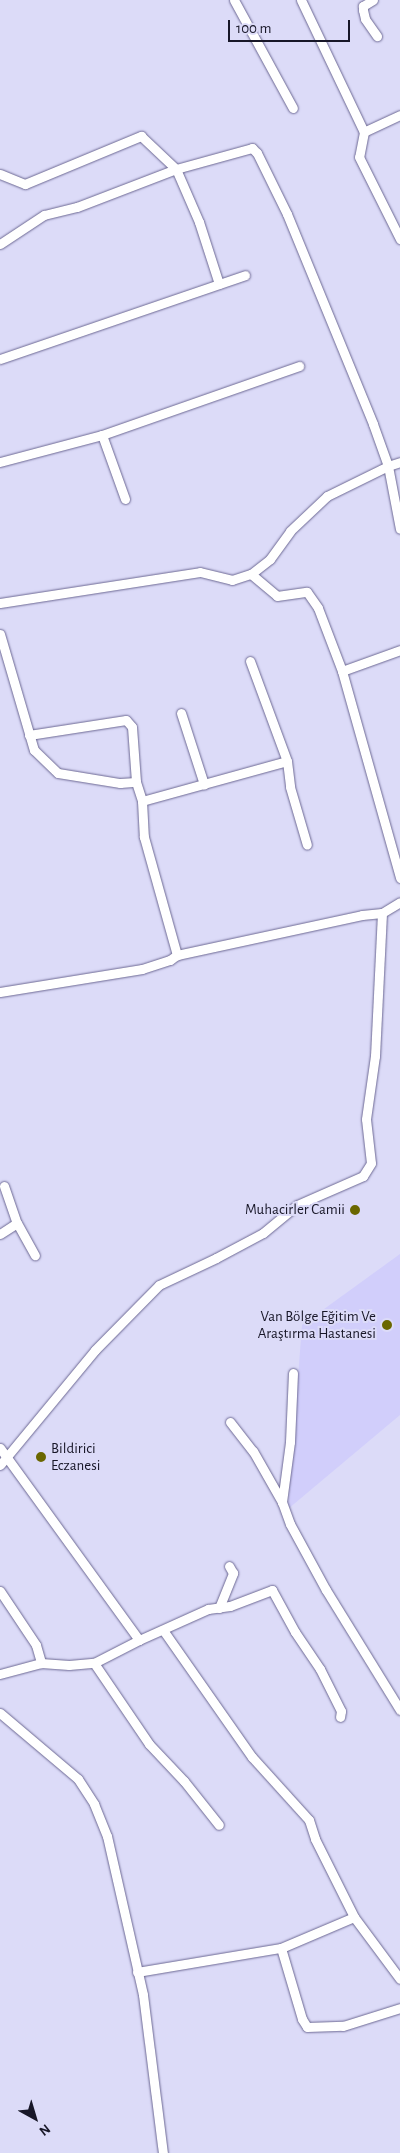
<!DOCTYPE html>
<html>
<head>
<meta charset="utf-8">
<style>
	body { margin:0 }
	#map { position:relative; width:400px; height:2153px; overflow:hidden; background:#dcdbf8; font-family:"Alegreya Sans",sans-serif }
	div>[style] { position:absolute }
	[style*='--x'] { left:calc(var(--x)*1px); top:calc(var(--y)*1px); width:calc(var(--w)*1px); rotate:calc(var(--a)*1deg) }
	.built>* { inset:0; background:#d1cefb }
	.roads { filter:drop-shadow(0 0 1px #6c6893) drop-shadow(0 0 1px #6c6893) }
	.minor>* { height:9px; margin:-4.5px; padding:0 4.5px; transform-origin:4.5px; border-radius:4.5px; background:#fff }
	.dots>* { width:14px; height:14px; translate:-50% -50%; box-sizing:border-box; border:2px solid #dcdbf8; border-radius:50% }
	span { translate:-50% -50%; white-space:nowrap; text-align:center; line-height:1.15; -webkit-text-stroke:4px #dcdbf8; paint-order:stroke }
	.poi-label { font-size:15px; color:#181728 }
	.right { translate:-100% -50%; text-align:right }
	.left { translate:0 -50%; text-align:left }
	.north { position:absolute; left:10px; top:2093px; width:50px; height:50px; -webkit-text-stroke:4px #dcdbf8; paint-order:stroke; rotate:141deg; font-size:14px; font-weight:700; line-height:20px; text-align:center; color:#181728 }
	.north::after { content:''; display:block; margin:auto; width:18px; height:22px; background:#181728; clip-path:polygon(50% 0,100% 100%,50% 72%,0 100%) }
	.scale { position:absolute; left:228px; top:20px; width:122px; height:22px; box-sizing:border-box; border:2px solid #181728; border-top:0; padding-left:6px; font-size:15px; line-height:18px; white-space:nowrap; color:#181728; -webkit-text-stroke:4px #dcdbf8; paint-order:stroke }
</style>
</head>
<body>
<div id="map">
	<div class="built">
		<i style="clip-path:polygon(400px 1254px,400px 1415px,288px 1509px,302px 1325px)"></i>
	</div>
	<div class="roads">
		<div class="minor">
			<i style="--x:234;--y:0;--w:123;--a:61.4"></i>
			<i style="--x:301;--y:0;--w:146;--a:64.5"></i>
			<i style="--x:373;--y:0;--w:12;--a:149"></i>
			<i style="--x:363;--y:6;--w:4;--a:90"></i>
			<i style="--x:363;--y:10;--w:9;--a:77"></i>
			<i style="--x:365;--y:19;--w:21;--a:55"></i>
			<i style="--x:400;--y:115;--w:40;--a:155"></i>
			<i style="--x:364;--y:132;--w:25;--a:101"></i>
			<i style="--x:359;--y:157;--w:92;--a:63.4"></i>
			<i style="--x:0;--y:174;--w:27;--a:22"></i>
			<i style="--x:25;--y:184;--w:126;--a:-22.5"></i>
			<i style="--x:141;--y:136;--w:48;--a:43.3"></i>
			<i style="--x:176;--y:169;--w:58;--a:66.5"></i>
			<i style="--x:199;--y:222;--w:65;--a:72.1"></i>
			<i style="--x:0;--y:244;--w:53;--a:-33.4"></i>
			<i style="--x:44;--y:215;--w:34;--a:-14"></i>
			<i style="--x:77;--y:207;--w:106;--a:-21"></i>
			<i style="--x:176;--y:169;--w:79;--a:-15.4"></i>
			<i style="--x:252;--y:148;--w:7;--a:45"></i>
			<i style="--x:257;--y:153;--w:68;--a:63.8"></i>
			<i style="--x:287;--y:214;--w:227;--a:67.7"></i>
			<i style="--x:373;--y:424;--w:45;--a:70.3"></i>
			<i style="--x:388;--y:466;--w:64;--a:79.2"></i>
			<i style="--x:0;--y:359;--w:259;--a:-18.9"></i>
			<i style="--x:102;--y:435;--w:68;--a:70.2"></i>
			<i style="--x:0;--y:462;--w:106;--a:-14.8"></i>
			<i style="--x:102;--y:435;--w:209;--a:-19.3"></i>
			<i style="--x:251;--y:574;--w:34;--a:40"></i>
			<i style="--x:277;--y:596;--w:30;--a:-8"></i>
			<i style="--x:307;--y:592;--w:19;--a:55"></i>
			<i style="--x:318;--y:608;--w:67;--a:69.1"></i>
			<i style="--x:342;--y:671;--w:215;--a:74.3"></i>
			<i style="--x:0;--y:603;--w:202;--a:-8.8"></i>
			<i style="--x:200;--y:572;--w:33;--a:14"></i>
			<i style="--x:232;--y:580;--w:20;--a:-18"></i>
			<i style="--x:251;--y:574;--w:24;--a:-38"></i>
			<i style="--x:270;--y:559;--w:34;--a:-54"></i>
			<i style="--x:290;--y:531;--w:51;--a:-43.4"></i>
			<i style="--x:327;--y:496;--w:68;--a:-26.2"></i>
			<i style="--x:388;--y:466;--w:13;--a:-18"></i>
			<i style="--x:0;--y:634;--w:121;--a:73.7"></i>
			<i style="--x:34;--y:750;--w:33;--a:44"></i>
			<i style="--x:58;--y:773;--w:63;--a:9.2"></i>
			<i style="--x:120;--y:783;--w:16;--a:-4"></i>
			<i style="--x:136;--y:782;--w:20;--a:72"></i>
			<i style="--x:142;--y:801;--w:150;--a:-15.4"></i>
			<i style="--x:250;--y:661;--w:107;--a:69.7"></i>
			<i style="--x:287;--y:761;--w:26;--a:83"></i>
			<i style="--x:290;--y:787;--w:60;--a:73.7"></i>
			<i style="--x:342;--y:671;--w:62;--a:-19.9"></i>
			<i style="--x:181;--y:713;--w:75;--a:72.1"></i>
			<i style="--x:29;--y:735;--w:98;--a:-8.8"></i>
			<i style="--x:126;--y:720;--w:9;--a:49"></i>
			<i style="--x:132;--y:727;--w:55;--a:85.8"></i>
			<i style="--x:142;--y:801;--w:36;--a:87"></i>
			<i style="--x:144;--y:837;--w:123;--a:74.4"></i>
			<i style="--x:0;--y:992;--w:144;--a:-9.2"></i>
			<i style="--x:142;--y:969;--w:29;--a:-18"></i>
			<i style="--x:170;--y:960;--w:9;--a:-36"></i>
			<i style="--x:177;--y:955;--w:189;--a:-12.2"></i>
			<i style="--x:362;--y:915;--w:20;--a:-6"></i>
			<i style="--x:382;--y:913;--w:21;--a:-31"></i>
			<i style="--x:4;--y:1186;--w:39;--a:71"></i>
			<i style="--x:17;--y:1223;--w:37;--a:61"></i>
			<i style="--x:0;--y:1234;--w:20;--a:-33"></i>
			<i style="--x:293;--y:1373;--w:69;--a:92.5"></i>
			<i style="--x:290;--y:1442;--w:61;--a:97.6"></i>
			<i style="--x:282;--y:1502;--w:23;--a:70"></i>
			<i style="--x:290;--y:1524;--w:75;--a:61.4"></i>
			<i style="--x:326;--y:1590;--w:141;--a:58.3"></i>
			<i style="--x:230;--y:1422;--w:37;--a:52"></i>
			<i style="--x:253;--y:1451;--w:59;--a:60.4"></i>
			<i style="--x:0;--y:1448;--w:237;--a:54.1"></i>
			<i style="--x:0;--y:1465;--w:149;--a:-50.4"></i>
			<i style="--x:95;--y:1350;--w:91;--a:-45.4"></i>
			<i style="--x:159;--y:1285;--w:63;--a:-25.3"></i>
			<i style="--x:216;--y:1258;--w:53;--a:-28"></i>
			<i style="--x:263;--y:1233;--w:44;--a:-39.5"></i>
			<i style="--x:297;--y:1205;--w:72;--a:-23.7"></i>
			<i style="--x:363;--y:1176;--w:15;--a:-58"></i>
			<i style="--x:371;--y:1163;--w:44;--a:-96.5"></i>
			<i style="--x:366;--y:1119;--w:64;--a:-81.9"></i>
			<i style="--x:375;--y:1056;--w:143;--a:-87.2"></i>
			<i style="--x:0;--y:1591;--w:65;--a:56.3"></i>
			<i style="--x:36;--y:1645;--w:19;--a:74"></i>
			<i style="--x:219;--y:1608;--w:38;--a:-68"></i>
			<i style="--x:233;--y:1573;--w:8;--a:-120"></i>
			<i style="--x:163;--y:1630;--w:155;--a:55"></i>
			<i style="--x:252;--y:1757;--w:85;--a:47.9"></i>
			<i style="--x:309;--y:1820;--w:20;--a:72"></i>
			<i style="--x:315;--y:1839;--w:87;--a:63.4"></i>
			<i style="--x:354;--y:1917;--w:77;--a:53.4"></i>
			<i style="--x:94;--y:1663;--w:98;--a:55.8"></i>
			<i style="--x:149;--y:1744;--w:51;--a:46.6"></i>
			<i style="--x:184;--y:1781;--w:56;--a:51.5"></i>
			<i style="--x:0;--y:1674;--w:42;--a:-15"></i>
			<i style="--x:41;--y:1663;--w:28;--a:4"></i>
			<i style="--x:69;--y:1665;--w:25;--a:-5"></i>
			<i style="--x:94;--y:1663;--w:51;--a:-27.1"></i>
			<i style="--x:139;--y:1640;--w:76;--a:-24.2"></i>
			<i style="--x:208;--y:1609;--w:22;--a:-8"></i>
			<i style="--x:230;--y:1606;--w:45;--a:-20.9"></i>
			<i style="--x:272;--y:1590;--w:48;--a:61.3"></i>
			<i style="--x:295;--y:1632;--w:45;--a:56"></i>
			<i style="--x:320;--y:1669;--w:47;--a:63.4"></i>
			<i style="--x:341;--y:1711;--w:6;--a:99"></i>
			<i style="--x:0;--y:1713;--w:102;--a:40.2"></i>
			<i style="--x:78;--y:1779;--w:30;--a:57"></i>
			<i style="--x:94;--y:1804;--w:35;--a:68"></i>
			<i style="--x:107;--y:1836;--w:163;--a:77.2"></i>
			<i style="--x:143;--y:1995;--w:159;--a:82.8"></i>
			<i style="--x:281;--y:1948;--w:74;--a:73.5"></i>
			<i style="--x:302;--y:2019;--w:9;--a:58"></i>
			<i style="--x:307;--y:2027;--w:36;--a:-2"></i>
			<i style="--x:343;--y:2026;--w:60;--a:-17.5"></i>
			<i style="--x:137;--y:1972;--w:146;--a:-9.5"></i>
			<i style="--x:281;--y:1948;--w:79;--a:-23"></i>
		</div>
	</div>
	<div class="dots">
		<i style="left:355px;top:1210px;background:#6a6700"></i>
		<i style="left:387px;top:1325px;background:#6a6700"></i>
		<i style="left:41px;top:1457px;background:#6a6700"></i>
	</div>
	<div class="poi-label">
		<span class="right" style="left:345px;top:1210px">Muhacirler Camii</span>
		<span class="right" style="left:376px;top:1325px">Van Bölge Eğitim Ve<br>Araştırma Hastanesi</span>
		<span class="left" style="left:51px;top:1457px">Bildirici<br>Eczanesi</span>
	</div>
	<div class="north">N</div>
	<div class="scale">100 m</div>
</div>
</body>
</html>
